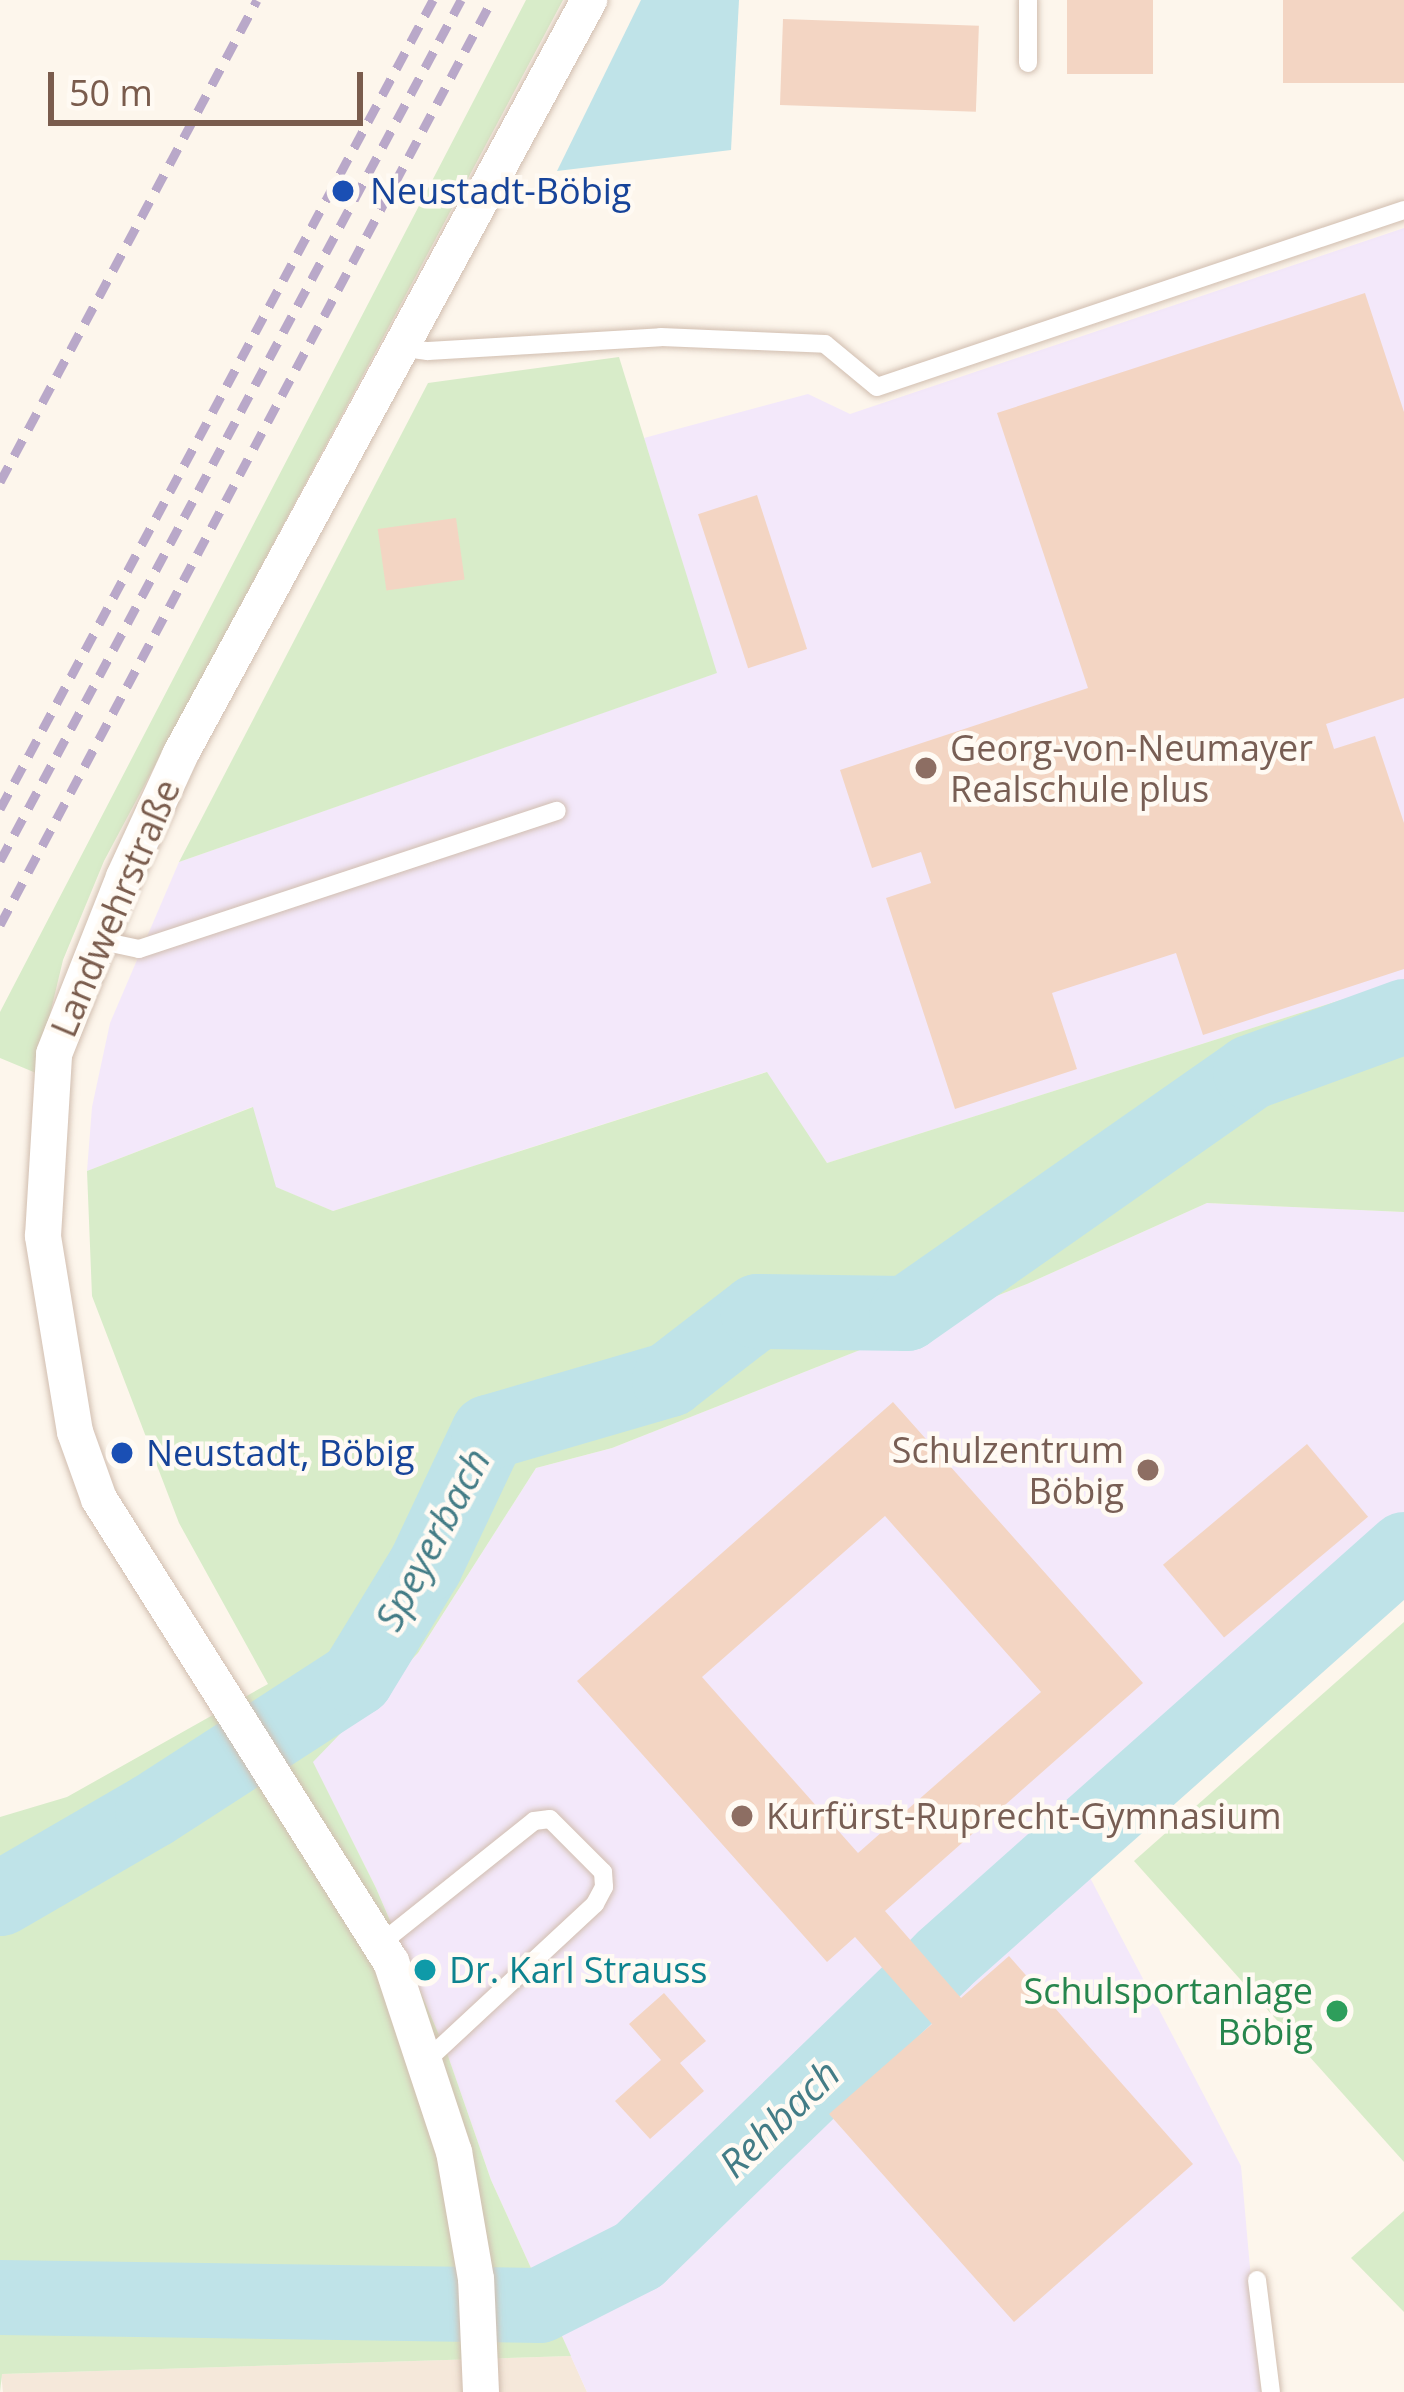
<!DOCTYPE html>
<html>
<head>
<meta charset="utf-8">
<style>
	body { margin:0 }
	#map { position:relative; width:1404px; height:2392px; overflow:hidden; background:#fdf6ec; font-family:"Open Sans",sans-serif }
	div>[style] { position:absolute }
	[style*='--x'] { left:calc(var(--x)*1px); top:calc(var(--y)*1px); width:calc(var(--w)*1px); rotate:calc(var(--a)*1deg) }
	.residential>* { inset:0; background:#f5e8da }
	.education>* { inset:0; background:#f3e8fa }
	.green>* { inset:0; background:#d8ecc9 }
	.water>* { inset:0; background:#bfe3e8 }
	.river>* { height:75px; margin:-37.5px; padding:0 37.5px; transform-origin:37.5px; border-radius:37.5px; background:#bfe3e8 }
	.building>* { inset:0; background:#f3d5c3; transform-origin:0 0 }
	.roads { filter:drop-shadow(0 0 3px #d1beb0) drop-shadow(0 0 3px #d1beb0) }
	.service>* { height:18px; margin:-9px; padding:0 9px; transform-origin:9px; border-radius:9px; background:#fff }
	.minor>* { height:36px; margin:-18px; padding:0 18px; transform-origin:18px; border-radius:18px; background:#fff }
	.rail>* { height:9px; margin-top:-4.5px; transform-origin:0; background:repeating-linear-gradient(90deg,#b9a8c9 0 18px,transparent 0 30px) }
	.dots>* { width:33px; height:33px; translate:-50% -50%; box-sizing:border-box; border:6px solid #fffaf3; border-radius:50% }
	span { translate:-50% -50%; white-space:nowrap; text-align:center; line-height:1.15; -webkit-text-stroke:9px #fffaf3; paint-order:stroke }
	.transit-label { font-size:36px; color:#164399 }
	.left { translate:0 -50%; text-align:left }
	.education-label { font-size:36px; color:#785e54 }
	.right { translate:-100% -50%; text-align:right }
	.street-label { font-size:36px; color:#7a5c4d }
	.culture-label { font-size:36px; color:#0d838f }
	.leisure-label { font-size:36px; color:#27864d }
	.water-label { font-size:39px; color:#437c86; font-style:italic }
	.scale { position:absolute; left:48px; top:72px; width:315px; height:54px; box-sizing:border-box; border:6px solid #7a5c4d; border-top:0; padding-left:15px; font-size:36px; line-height:42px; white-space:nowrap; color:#7a5c4d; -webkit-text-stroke:9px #fffaf3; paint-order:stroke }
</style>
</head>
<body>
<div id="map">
	<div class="residential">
		<i style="clip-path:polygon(571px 2356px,587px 2392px,3px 2392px,1px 2374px)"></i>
	</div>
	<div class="education">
		<i style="clip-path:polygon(1404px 228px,1404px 980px,827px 1163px,766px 1072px,333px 1211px,275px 1187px,252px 1107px,87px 1171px,92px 1107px,110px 1023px,179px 862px,716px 673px,644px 438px,808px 394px,850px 414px)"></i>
		<i style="clip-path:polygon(1207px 1203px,1404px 1212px,1404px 1575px,1086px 1870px,1241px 2166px,1261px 2392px,587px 2392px,491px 2180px,448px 2056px,376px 1888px,312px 1762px,418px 1653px,536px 1468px,612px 1448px,1027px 1284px)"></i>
	</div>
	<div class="green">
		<i style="clip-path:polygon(526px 0,563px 0,104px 861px,63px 960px,36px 1073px,0 1058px,0 1012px)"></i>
		<i style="clip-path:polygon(619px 357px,717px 673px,179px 862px,428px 383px)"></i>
		<i style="clip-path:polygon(1404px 980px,1404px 1212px,1207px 1203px,1027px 1284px,612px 1448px,536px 1468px,418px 1653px,313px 1762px,376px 1888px,448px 2056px,491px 2180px,571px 2356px,2px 2374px,0 2392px,0 1817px,67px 1797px,268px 1684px,179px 1523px,92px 1296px,87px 1171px,253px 1107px,276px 1187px,333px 1211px,767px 1072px,827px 1163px)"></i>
		<i style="clip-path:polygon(1404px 1622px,1404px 2162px,1134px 1861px)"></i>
		<i style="clip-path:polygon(1404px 2211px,1404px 2312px,1351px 2258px)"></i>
	</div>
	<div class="water">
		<i style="clip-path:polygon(641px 0,739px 0,731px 150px,557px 171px)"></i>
	</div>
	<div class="river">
		<i style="--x:0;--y:1898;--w:176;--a:-30.1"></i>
		<i style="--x:152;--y:1810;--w:243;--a:-32.9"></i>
		<i style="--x:356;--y:1678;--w:132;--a:-58.6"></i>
		<i style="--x:425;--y:1565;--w:147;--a:-64.7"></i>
		<i style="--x:488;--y:1432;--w:189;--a:-16.3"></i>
		<i style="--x:669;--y:1379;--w:111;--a:-37.7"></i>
		<i style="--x:757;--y:1311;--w:149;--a:0.8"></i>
		<i style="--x:906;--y:1313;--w:420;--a:-35"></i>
		<i style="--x:1250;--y:1072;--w:164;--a:-20"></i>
		<i style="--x:0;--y:2297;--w:539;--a:0.85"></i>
		<i style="--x:539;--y:2305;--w:111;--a:-26.8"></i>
		<i style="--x:638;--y:2255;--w:425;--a:-44.1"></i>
		<i style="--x:943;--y:1959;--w:617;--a:-41.65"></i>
	</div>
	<div class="building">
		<i style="left:1067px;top:0;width:86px;height:74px"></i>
		<i style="left:1283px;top:0;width:121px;height:83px"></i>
		<i style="left:783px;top:19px;width:196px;height:86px;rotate:2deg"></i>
		<i style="clip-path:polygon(1365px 293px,1404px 412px,1404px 698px,1326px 724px,1334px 749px,1375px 736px,1404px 823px,1404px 969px,1203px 1035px,1176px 953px,1052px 993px,1077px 1069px,955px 1109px,886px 898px,931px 883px,921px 852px,872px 868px,840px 770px,1088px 688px,997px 413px)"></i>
		<i style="left:757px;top:495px;width:162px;height:62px;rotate:72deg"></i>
		<i style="left:456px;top:518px;width:62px;height:79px;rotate:82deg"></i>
		<i style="clip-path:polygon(evenodd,893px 1402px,1143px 1683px,885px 1911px,961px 1998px,1009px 1956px,1193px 2164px,1014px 2322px,829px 2114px,932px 2024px,855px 1937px,827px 1962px,577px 1681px,893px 1402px,885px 1516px,1041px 1692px,858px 1853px,702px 1677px,885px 1516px)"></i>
		<i style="left:1307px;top:1444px;width:95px;height:188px;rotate:50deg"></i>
		<i style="clip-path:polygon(664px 1993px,706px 2041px,680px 2063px,704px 2091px,650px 2139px,615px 2101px,661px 2060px,629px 2024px)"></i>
	</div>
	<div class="roads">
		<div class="service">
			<i style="--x:1028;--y:0;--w:63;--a:90"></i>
			<i style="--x:398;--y:347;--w:30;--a:8"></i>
			<i style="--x:428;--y:351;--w:233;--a:-3.4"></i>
			<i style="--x:661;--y:337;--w:164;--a:2.4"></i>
			<i style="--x:825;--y:344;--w:67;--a:39.6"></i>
			<i style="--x:877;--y:387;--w:556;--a:-18.57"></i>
			<i style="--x:97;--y:940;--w:43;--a:12.1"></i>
			<i style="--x:139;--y:949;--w:440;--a:-18.3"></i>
			<i style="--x:380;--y:1944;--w:197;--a:-38.6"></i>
			<i style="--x:534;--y:1821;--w:16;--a:-7"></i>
			<i style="--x:550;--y:1819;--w:75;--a:45"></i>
			<i style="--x:603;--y:1872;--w:15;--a:86"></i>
			<i style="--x:604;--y:1887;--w:19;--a:118"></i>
			<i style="--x:595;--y:1904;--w:233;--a:137.1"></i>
			<i style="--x:1257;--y:2280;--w:113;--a:82.9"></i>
		</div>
		<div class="minor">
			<i style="--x:481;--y:2392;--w:113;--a:-92.5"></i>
			<i style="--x:476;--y:2279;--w:129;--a:-99.8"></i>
			<i style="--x:454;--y:2152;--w:200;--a:-108.3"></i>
			<i style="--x:391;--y:1962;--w:547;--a:-122.24"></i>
			<i style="--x:99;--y:1499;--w:71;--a:-109.7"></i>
			<i style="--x:75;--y:1432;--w:199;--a:-99.3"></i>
			<i style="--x:43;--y:1236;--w:182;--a:-86.5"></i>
			<i style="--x:54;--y:1054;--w:190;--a:-68.4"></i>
			<i style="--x:124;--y:877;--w:134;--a:-65.3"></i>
			<i style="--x:180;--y:755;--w:859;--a:-61.55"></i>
		</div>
	</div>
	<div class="rail">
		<i style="--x:0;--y:482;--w:546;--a:-61.93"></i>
		<i style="--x:0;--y:809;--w:918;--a:-61.84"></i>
		<i style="--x:0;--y:861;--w:977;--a:-61.83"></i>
		<i style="--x:0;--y:925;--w:1048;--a:-61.99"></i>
	</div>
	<div class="dots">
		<i style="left:343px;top:191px;background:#1a4fb4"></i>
		<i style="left:926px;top:768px;background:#8d6e63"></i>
		<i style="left:122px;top:1453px;background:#1a4fb4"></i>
		<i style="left:1148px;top:1470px;background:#8d6e63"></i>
		<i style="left:742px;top:1816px;background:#8d6e63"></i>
		<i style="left:425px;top:1970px;background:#0f9aa8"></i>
		<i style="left:1337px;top:2011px;background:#2e9e5b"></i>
	</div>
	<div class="transit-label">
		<span class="left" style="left:370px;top:191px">Neustadt-Böbig</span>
		<span class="left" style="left:146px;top:1453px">Neustadt, Böbig</span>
	</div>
	<div class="education-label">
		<span class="left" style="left:950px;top:768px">Georg-von-Neumayer<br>Realschule plus</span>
		<span class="right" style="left:1124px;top:1470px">Schulzentrum<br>Böbig</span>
		<span class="left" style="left:766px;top:1816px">Kurfürst-Ruprecht-Gymnasium</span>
	</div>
	<div class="street-label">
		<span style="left:115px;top:908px;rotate:-67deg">Landwehrstraße</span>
	</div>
	<div class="culture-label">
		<span class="left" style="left:449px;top:1970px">Dr. Karl Strauss</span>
	</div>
	<div class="leisure-label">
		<span class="right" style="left:1313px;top:2011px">Schulsportanlage<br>Böbig</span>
	</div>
	<div class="water-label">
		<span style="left:432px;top:1539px;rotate:-62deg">Speyerbach</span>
		<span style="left:779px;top:2118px;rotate:-44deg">Rehbach</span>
	</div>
	<div class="scale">50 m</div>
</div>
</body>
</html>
